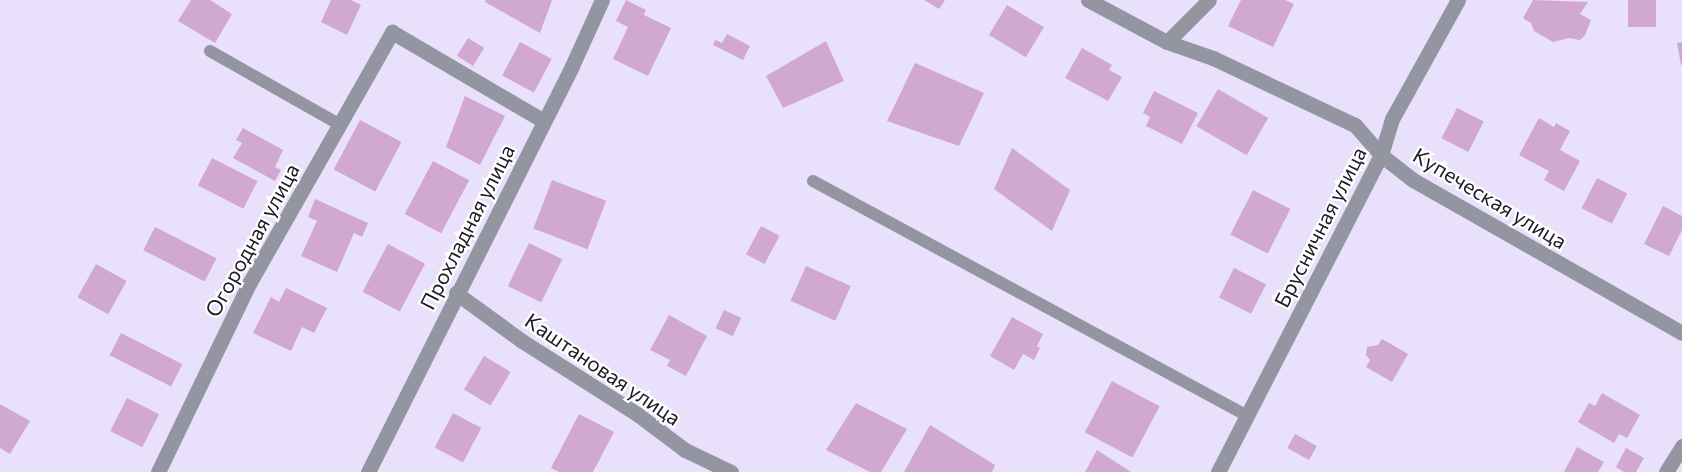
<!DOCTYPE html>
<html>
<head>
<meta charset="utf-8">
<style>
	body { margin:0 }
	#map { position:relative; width:1682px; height:472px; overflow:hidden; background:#e9e0fb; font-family:Commissioner,sans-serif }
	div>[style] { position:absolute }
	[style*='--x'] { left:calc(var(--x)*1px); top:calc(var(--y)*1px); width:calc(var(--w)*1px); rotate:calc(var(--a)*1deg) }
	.building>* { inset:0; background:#d1a8d1; transform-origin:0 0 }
	.lane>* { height:12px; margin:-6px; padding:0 6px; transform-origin:6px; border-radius:6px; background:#9395a1 }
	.street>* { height:15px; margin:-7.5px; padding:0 7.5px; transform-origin:7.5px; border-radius:7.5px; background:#9395a1 }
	span { translate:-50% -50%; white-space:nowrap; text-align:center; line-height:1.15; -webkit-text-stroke:4.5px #fff; paint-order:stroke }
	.street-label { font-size:21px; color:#1d1a23 }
</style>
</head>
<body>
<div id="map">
	<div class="building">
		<i style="clip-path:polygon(191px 0,210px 0,232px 14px,215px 43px,178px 21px)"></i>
		<i style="clip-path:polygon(331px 0,351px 0,361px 5px,347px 35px,321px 22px)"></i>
		<i style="clip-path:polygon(486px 0,552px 0,540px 33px,485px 2px)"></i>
		<i style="clip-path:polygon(626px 0,646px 10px,644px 15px,671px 28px,648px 76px,613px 59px,628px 27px,616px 21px)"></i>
		<i style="clip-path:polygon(924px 0,945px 0,939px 9px)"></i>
		<i style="clip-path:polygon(1241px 0,1285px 0,1294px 4px,1273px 47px,1228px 26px)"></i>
		<i style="clip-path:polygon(1533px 0,1588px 2px,1580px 14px,1591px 20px,1585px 35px,1580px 40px,1569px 38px,1553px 42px,1534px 31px,1531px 23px,1523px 18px)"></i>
		<i style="left:1628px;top:0;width:28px;height:27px"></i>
		<i style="left:1007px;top:5px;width:43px;height:35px;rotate:31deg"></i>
		<i style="clip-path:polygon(727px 34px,750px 46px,743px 60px,713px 45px,715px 40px,722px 43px)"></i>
		<i style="left:468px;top:38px;width:19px;height:21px;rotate:32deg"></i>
		<i style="clip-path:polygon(826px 41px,844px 81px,783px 108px,766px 76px)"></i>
		<i style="left:520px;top:42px;width:36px;height:38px;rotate:28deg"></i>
		<i style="clip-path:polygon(1682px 42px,1682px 65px,1681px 65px,1677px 43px)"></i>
		<i style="clip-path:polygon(1082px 48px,1112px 65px,1109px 70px,1122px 77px,1108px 101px,1065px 78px)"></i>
		<i style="clip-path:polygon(915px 63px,984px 93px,959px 146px,887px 121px)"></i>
		<i style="left:1218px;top:89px;width:58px;height:43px;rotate:30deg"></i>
		<i style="clip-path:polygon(1154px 91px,1198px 113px,1182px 144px,1146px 126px,1150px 117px,1143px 113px)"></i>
		<i style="clip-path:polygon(465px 96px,505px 116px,480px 165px,446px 147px)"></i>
		<i style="left:1457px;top:108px;width:30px;height:34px;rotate:27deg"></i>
		<i style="clip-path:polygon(1539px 118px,1554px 127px,1556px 123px,1570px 131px,1560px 150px,1580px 161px,1564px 191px,1544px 180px,1549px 171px,1519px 155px)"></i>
		<i style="left:360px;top:120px;width:47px;height:56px;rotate:28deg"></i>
		<i style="clip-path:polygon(243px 128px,283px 150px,275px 167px,281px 170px,275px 181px,233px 158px,242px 143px,236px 140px)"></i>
		<i style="clip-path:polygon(1012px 148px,1070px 190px,1052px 231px,994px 189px)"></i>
		<i style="left:212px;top:158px;width:51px;height:31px;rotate:27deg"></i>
		<i style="left:433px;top:161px;width:41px;height:60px;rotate:28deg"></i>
		<i style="left:1597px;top:178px;width:34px;height:34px;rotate:27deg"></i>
		<i style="left:552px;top:180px;width:58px;height:52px;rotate:21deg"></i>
		<i style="left:1253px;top:190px;width:42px;height:50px;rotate:27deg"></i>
		<i style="clip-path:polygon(315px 199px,368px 223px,362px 237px,354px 233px,337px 272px,301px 256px,317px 221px,308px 217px)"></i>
		<i style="clip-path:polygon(1663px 206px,1682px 216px,1682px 230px,1669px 256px,1644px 244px)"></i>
		<i style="left:761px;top:226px;width:21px;height:32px;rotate:28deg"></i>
		<i style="left:155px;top:227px;width:69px;height:26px;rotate:27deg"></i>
		<i style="left:529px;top:243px;width:37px;height:48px;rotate:26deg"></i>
		<i style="left:388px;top:244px;width:42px;height:54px;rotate:28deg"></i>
		<i style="left:96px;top:264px;width:35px;height:38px;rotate:29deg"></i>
		<i style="left:806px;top:266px;width:49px;height:38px;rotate:24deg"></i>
		<i style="left:1234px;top:268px;width:36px;height:33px;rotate:27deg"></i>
		<i style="clip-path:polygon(286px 288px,327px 308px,314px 333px,302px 327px,291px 351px,253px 333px,271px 297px,279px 302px)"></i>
		<i style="left:724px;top:310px;width:19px;height:20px;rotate:25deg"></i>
		<i style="clip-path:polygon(669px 315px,707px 336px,686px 376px,667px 366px,670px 360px,650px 350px)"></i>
		<i style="clip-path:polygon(1012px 317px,1043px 334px,1037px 346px,1040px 348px,1034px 360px,1023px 354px,1014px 370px,990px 356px)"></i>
		<i style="left:121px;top:333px;width:69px;height:25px;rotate:27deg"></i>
		<i style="clip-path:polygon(1382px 339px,1408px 354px,1392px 382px,1366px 367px,1370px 360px,1366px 355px,1367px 347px,1378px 345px)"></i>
		<i style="left:484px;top:356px;width:31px;height:39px;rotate:31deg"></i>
		<i style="left:1112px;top:381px;width:54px;height:58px;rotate:28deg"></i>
		<i style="clip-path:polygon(1602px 393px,1640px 415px,1627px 438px,1619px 434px,1614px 443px,1578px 422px,1589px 403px,1595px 406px)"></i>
		<i style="left:127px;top:398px;width:36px;height:37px;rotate:27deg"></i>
		<i style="clip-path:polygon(856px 403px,907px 429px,881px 472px,870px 472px,826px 450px)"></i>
		<i style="clip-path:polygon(0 404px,30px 421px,10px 454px,0 448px)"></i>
		<i style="left:453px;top:413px;width:32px;height:39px;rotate:28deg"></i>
		<i style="clip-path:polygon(579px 414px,614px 432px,593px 472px,559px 472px,551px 468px)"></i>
		<i style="clip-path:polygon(930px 425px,995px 465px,992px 472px,904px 472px)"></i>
		<i style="left:1295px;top:434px;width:25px;height:16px;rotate:29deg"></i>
		<i style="clip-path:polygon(1577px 447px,1604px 462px,1598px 472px,1564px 472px)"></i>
		<i style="clip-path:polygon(1626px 448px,1644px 458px,1636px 472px,1624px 472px,1616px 467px)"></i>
		<i style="clip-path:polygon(1097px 450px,1131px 472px,1085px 472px)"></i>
	</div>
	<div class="lane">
		<i style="--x:210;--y:51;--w:150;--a:29.6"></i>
		<i style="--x:813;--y:181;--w:494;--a:28.4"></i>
	</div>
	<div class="street">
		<i style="--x:1088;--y:0;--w:89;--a:28"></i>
		<i style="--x:1167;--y:42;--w:49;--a:19.2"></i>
		<i style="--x:1213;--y:58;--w:157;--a:25.3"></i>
		<i style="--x:1355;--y:125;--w:40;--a:49"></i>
		<i style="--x:1381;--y:155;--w:41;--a:38"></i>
		<i style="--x:1413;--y:180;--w:309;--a:29.6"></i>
		<i style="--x:1167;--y:42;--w:59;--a:-45"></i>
		<i style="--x:456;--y:293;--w:82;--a:36"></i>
		<i style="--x:522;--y:341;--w:136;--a:32.4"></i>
		<i style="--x:637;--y:414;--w:60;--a:36.9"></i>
		<i style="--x:685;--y:450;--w:51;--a:25.6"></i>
		<i style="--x:158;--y:472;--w:211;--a:-64.2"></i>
		<i style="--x:250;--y:282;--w:288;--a:-60.4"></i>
		<i style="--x:392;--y:32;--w:176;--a:30.4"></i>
		<i style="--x:368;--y:472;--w:454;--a:-63.3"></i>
		<i style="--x:572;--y:66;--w:72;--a:-65.6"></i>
		<i style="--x:1218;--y:472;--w:356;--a:-62.8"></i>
		<i style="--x:1381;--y:155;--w:38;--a:-73"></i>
		<i style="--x:1392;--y:119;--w:136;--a:-61"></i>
		<i style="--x:1666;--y:472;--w:31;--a:-58"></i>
	</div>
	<div class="street-label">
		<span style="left:1490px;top:198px;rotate:31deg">Купеческая улица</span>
		<span style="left:467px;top:227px;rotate:-63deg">Прохладная улица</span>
		<span style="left:1320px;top:227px;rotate:-63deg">Брусничная улица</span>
		<span style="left:252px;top:240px;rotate:-61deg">Огородная улица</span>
		<span style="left:603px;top:369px;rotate:34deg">Каштановая улица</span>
	</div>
</div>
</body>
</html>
